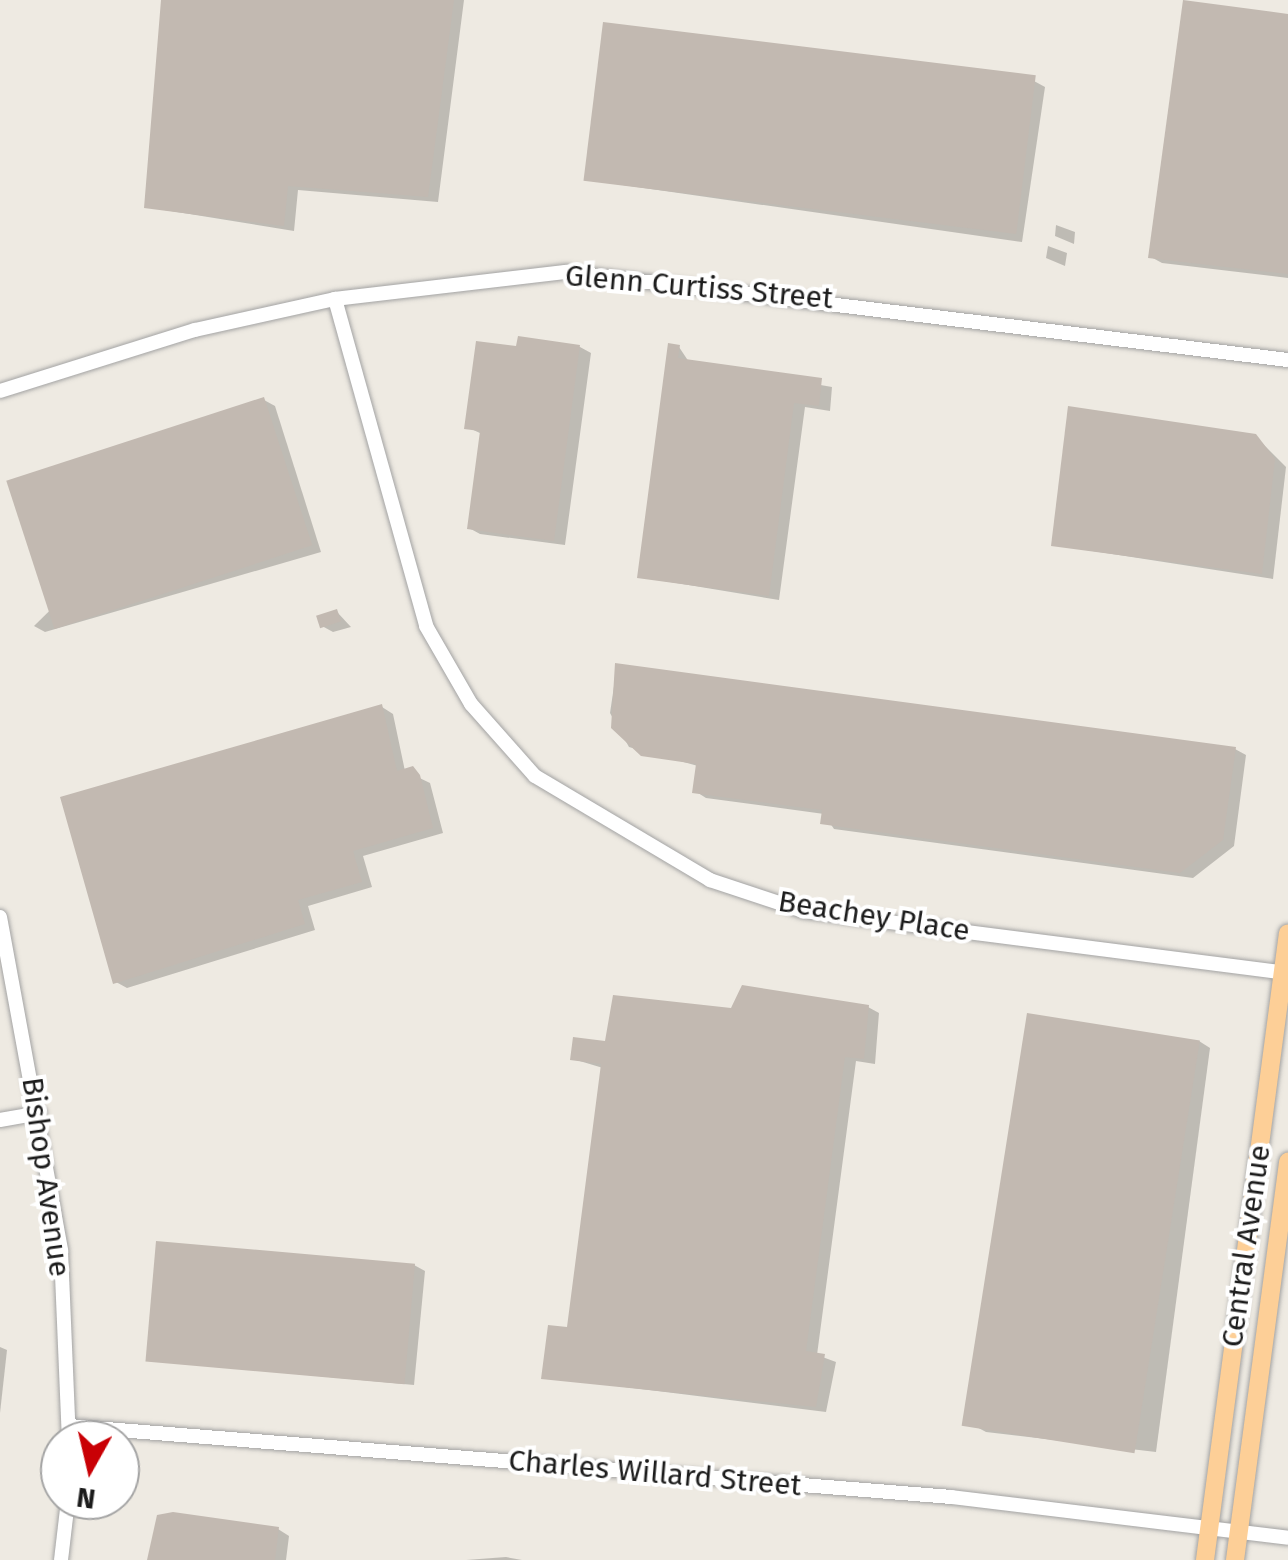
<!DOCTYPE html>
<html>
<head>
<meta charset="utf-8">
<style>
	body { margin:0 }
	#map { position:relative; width:1288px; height:1560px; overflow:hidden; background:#eeeae2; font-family:"Fira Sans",sans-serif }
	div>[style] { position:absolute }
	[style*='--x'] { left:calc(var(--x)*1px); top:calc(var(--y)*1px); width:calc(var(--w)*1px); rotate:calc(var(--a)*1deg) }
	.shadow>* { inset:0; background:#0003 }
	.building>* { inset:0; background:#c2b9b1; transform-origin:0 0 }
	.roads { filter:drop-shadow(0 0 2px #a3a3a3) drop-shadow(0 0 2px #a3a3a3) }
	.minor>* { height:14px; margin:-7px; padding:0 7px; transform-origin:7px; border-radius:7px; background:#fff }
	.major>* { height:18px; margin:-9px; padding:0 9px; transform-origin:9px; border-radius:9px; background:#fdcf97 }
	span { translate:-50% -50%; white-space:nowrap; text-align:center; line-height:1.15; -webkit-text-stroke:8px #fff; paint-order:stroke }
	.street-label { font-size:30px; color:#1c1c1c }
	.north { position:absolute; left:40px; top:1420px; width:100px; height:100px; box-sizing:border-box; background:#fff; border:2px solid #a4a4a4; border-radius:50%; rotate:188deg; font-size:28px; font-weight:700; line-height:40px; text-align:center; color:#1c1c1c }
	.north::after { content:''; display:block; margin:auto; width:35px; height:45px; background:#c90005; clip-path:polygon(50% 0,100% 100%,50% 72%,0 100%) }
</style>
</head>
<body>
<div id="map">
	<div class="shadow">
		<i style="clip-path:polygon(165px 0,464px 0,438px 202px,298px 190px,294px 231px,146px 207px)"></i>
		<i style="clip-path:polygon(1288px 18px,1288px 278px,1162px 263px,1151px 257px)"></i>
		<i style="clip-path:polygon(1034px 81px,1045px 87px,1022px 242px,588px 180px)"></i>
		<i style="clip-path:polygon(1056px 225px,1075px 232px,1074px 244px,1055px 236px)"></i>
		<i style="clip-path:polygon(1048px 246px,1067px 253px,1065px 266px,1046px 258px)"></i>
		<i style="clip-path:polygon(580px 347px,591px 353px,565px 545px,480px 534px,469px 528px,482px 434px,467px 427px,519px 349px)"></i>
		<i style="clip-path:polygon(679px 347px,689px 362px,832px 387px,830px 411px,805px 407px,779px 600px,640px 577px)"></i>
		<i style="clip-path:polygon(264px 400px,275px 406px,321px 552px,45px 632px,34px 626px)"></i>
		<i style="clip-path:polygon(1255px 436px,1286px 467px,1273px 579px,1054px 545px)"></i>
		<i style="clip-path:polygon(337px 612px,351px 627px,333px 632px,322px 626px)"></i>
		<i style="clip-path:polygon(617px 666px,1235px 749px,1246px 755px,1234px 846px,1193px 878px,834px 829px,824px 814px,706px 798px,695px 791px,698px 766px,629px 747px,610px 713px)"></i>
		<i style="clip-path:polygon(382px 707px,393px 714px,405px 771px,430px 783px,443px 833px,363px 856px,372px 887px,308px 906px,315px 930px,127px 988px,116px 982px)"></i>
		<i style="clip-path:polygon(868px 1007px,879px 1013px,875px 1064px,856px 1061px,817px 1355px,836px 1362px,826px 1412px,544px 1377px,569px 1330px,603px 1068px,573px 1059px,732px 1011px)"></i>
		<i style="clip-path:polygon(1199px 1041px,1210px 1048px,1156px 1452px,986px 1432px,975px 1426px)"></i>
		<i style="clip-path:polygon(414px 1265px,425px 1271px,414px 1385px,147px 1360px)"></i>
		<i style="clip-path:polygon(0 1347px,7px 1350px,0 1413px)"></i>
		<i style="clip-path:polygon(278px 1529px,289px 1536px,286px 1560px,152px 1560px)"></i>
		<i style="clip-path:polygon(506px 1557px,522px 1560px,466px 1560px)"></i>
	</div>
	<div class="building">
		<i style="clip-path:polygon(161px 0,454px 0,428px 197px,288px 186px,284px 226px,144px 208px)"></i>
		<i style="clip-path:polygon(1183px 0,1288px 14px,1288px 274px,1148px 258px)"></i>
		<i style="left:603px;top:22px;width:436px;height:160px;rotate:7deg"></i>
		<i style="clip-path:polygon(518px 336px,580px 345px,554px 541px,467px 529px,480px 431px,464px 429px,476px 341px,516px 346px)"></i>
		<i style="clip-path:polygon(668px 343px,680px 345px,678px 358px,822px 378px,819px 406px,794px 403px,769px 596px,637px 578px)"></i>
		<i style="left:264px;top:397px;width:156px;height:271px;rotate:72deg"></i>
		<i style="clip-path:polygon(1068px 406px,1256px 434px,1275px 459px,1262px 574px,1051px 546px)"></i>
		<i style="left:337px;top:609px;width:13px;height:22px;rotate:72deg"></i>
		<i style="clip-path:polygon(615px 663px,1236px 747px,1223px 840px,1180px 873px,820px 824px,822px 810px,692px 793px,696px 764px,641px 756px,611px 728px)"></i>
		<i style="clip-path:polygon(382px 704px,397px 771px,413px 766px,420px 775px,433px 828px,353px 851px,362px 882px,298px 900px,305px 924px,113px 984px,60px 797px)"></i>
		<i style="clip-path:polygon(742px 985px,869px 1005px,864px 1059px,845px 1057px,806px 1351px,825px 1354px,816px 1407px,541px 1379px,548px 1325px,567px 1327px,601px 1064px,570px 1060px,573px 1037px,605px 1041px,613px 995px,731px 1008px)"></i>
		<i style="left:1027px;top:1013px;width:175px;height:418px;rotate:9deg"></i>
		<i style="left:156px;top:1241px;width:260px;height:121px;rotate:5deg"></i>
		<i style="clip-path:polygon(173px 1512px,279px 1527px,275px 1560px,147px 1560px,157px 1515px)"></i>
	</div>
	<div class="roads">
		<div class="minor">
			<i style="--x:335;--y:299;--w:339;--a:74.4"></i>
			<i style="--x:426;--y:626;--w:90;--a:60"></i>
			<i style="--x:471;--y:704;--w:96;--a:48.4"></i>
			<i style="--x:535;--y:776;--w:204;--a:30.7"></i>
			<i style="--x:710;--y:880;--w:98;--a:18.4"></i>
			<i style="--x:803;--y:911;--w:489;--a:7.3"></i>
			<i style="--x:0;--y:391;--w:204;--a:-17.4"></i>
			<i style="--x:195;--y:330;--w:143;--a:-12.5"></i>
			<i style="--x:335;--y:299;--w:233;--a:-6.7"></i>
			<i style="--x:566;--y:272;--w:727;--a:6.95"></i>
			<i style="--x:0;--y:917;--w:340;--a:79.6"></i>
			<i style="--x:61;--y:1251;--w:189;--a:87.6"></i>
			<i style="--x:0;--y:1120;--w:40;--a:-10"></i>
			<i style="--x:69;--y:1426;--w:885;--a:4.6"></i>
			<i style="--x:951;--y:1497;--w:339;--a:6.9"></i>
			<i style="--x:61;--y:1560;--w:60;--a:-83.3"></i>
		</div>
		<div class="major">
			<i style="--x:1205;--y:1560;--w:632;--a:-82.46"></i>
			<i style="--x:1235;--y:1560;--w:402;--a:-82.4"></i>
		</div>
	</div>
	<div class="street-label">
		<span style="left:699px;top:287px;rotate:5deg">Glenn Curtiss Street</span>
		<span style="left:874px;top:916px;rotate:9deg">Beachey Place</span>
		<span style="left:46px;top:1177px;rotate:82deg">Bishop Avenue</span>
		<span style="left:1246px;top:1246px;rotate:-82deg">Central Avenue</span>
		<span style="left:655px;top:1473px;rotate:5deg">Charles Willard Street</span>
	</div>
	<div class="north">N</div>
</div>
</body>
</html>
